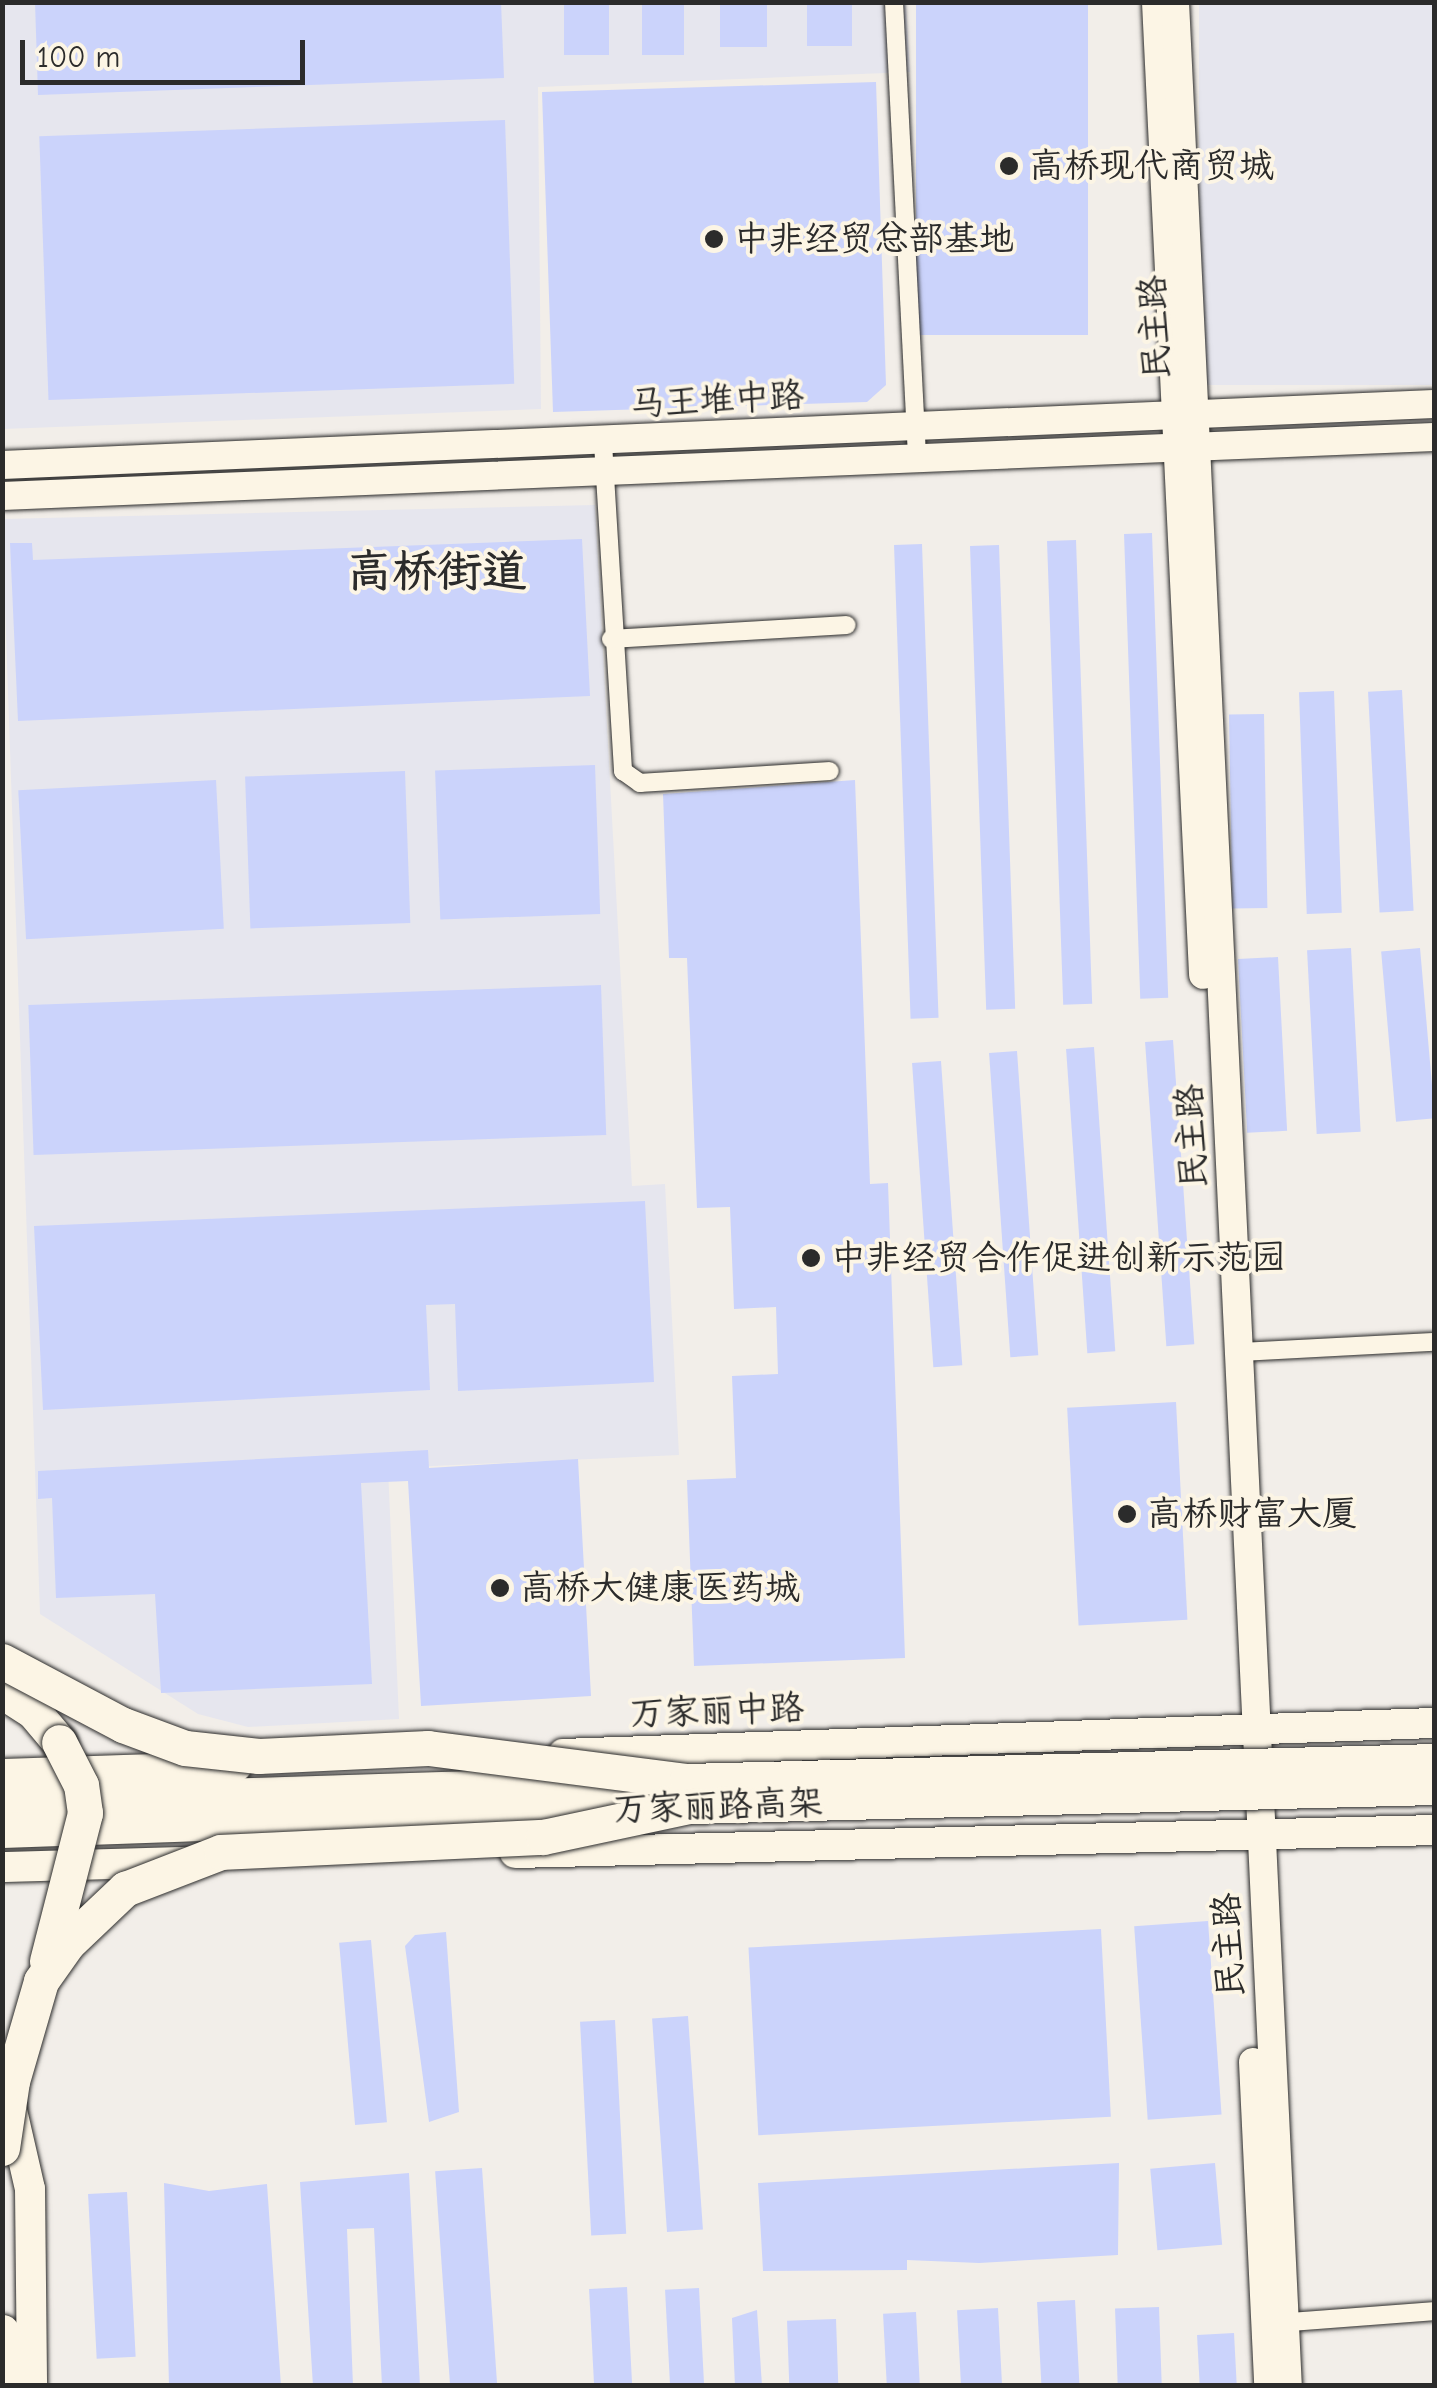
<!DOCTYPE html>
<html>
<head>
<meta charset="utf-8">
<style>
	body { margin:0 }
	#map { position:relative; width:1437px; height:2388px; overflow:hidden; background:#f2eee9; font-family:"Comic Neue","LXGW WenKai TC",sans-serif }
	div>[style] { position:absolute }
	[style*='--x'] { left:calc(var(--x)*1px); top:calc(var(--y)*1px); width:calc(var(--w)*1px); rotate:calc(var(--a)*1deg) }
	.built>* { inset:0; background:#e6e6ee; transform-origin:0 0 }
	.building>* { inset:0; background:#cbd3fb; transform-origin:0 0 }
	.roads { filter:drop-shadow(0 0 2px #2b2b2b) drop-shadow(0 0 2px #2b2b2b) }
	.street>* { height:18px; margin:-9px; padding:0 9px; transform-origin:9px; border-radius:9px; background:#fcf5e5 }
	.secondary>* { height:28px; margin:-14px; padding:0 14px; transform-origin:14px; border-radius:14px; background:#fcf5e5 }
	.primary>* { height:30px; margin:-15px; padding:0 15px; transform-origin:15px; border-radius:15px; background:#fcf5e5 }
	.highway>* { height:35px; margin:-17.5px; padding:0 17.5px; transform-origin:17.5px; border-radius:17.5px; background:#fcf5e5 }
	.bridges { filter:drop-shadow(0 0 2px #2b2b2b) drop-shadow(0 0 2px #2b2b2b) }
	.highway-bridge>* { height:35px; margin:-17.5px; padding:0 17.5px; transform-origin:17.5px; border-radius:17.5px; background:#fcf5e5 }
	.dots>* { width:28px; height:28px; translate:-50% -50%; box-sizing:border-box; border:5px solid #fcf5e5; border-radius:50% }
	span { translate:-50% -50%; white-space:nowrap; text-align:center; line-height:1.15; -webkit-text-stroke:8px #fcf5e5; paint-order:stroke }
	.poi-label { font-size:35px; color:#2b2b2b }
	.left { translate:0 -50%; text-align:left }
	.street-label { font-size:35px; color:#2b2b2b }
	.district-label { font-size:45px; color:#2b2b2b; font-weight:700 }
	.frame { position:absolute; inset:0; border:5px solid #2b2b2b; pointer-events:none }
	.scale { position:absolute; left:20px; top:40px; width:285px; height:45px; box-sizing:border-box; border:5px solid #2b2b2b; border-top:0; padding-left:12px; font-size:30px; line-height:35px; white-space:nowrap; color:#2b2b2b; -webkit-text-stroke:8px #fcf5e5; paint-order:stroke }
</style>
</head>
<body>
<div id="map">
	<div class="built">
		<i style="clip-path:polygon(2px 3px,906px 3px,910px 72px,538px 87px,541px 409px,3px 429px)"></i>
		<i style="left:1199px;top:3px;width:235px;height:382px"></i>
		<i style="clip-path:polygon(595px 505px,632px 1186px,665px 1184px,679px 1455px,388px 1468px,399px 1719px,248px 1727px,198px 1714px,40px 1614px,2px 519px)"></i>
	</div>
	<div class="building">
		<i style="clip-path:polygon(35px 2px,501px 2px,504px 78px,38px 95px)"></i>
		<i style="left:564px;top:2px;width:45px;height:53px"></i>
		<i style="left:642px;top:2px;width:42px;height:53px"></i>
		<i style="left:720px;top:2px;width:47px;height:45px"></i>
		<i style="left:807px;top:2px;width:45px;height:44px"></i>
		<i style="left:916px;top:2px;width:172px;height:333px"></i>
		<i style="clip-path:polygon(876px 82px,886px 385px,867px 402px,553px 412px,542px 92px)"></i>
		<i style="left:505px;top:120px;width:264px;height:466px;rotate:88deg"></i>
		<i style="left:1152px;top:533px;width:465px;height:28px;rotate:88deg"></i>
		<i style="clip-path:polygon(582px 539px,590px 696px,18px 721px,10px 543px,32px 543px,33px 560px)"></i>
		<i style="left:1076px;top:540px;width:464px;height:29px;rotate:88deg"></i>
		<i style="left:922px;top:544px;width:474px;height:28px;rotate:88deg"></i>
		<i style="left:999px;top:545px;width:464px;height:29px;rotate:88deg"></i>
		<i style="left:1402px;top:690px;width:221px;height:34px;rotate:87deg"></i>
		<i style="left:1334px;top:691px;width:222px;height:35px;rotate:88deg"></i>
		<i style="left:1264px;top:714px;width:194px;height:35px;rotate:89deg"></i>
		<i style="left:595px;top:765px;width:149px;height:160px;rotate:88deg"></i>
		<i style="left:405px;top:771px;width:152px;height:160px;rotate:88deg"></i>
		<i style="left:216px;top:780px;width:149px;height:198px;rotate:87deg"></i>
		<i style="clip-path:polygon(855px 780px,870px 1184px,888px 1183px,905px 1658px,694px 1666px,687px 1480px,736px 1478px,732px 1376px,778px 1374px,776px 1307px,734px 1309px,730px 1207px,697px 1208px,687px 958px,669px 958px,663px 794px)"></i>
		<i style="left:1351px;top:948px;width:184px;height:44px;rotate:87deg"></i>
		<i style="left:1420px;top:948px;width:171px;height:39px;rotate:85deg"></i>
		<i style="left:1278px;top:957px;width:174px;height:40px;rotate:87deg"></i>
		<i style="left:601px;top:985px;width:150px;height:573px;rotate:88deg"></i>
		<i style="left:1173px;top:1040px;width:305px;height:28px;rotate:86deg"></i>
		<i style="left:1094px;top:1047px;width:305px;height:28px;rotate:86deg"></i>
		<i style="left:1017px;top:1051px;width:305px;height:28px;rotate:86deg"></i>
		<i style="left:941px;top:1061px;width:305px;height:29px;rotate:86deg"></i>
		<i style="clip-path:polygon(645px 1201px,654px 1382px,458px 1391px,455px 1304px,426px 1305px,430px 1390px,43px 1410px,34px 1226px)"></i>
		<i style="left:1176px;top:1402px;width:218px;height:109px;rotate:87deg"></i>
		<i style="clip-path:polygon(428px 1450px,429px 1468px,578px 1459px,591px 1696px,421px 1706px,408px 1481px,361px 1483px,372px 1684px,161px 1693px,155px 1594px,56px 1598px,52px 1498px,38px 1499px,38px 1471px)"></i>
		<i style="left:1208px;top:1921px;width:194px;height:74px;rotate:86deg"></i>
		<i style="left:1101px;top:1929px;width:188px;height:353px;rotate:87deg"></i>
		<i style="clip-path:polygon(446px 1932px,459px 2112px,429px 2122px,405px 1946px,415px 1935px)"></i>
		<i style="left:371px;top:1940px;width:183px;height:32px;rotate:85deg"></i>
		<i style="left:688px;top:2016px;width:214px;height:36px;rotate:86deg"></i>
		<i style="left:615px;top:2020px;width:214px;height:35px;rotate:87deg"></i>
		<i style="clip-path:polygon(1119px 2163px,1118px 2255px,979px 2263px,907px 2260px,907px 2270px,763px 2271px,758px 2183px)"></i>
		<i style="left:1215px;top:2163px;width:82px;height:65px;rotate:85deg"></i>
		<i style="left:482px;top:2168px;width:219px;height:47px;rotate:86deg"></i>
		<i style="clip-path:polygon(409px 2173px,420px 2386px,382px 2386px,374px 2228px,347px 2229px,353px 2386px,313px 2386px,300px 2182px)"></i>
		<i style="clip-path:polygon(164px 2183px,209px 2191px,267px 2184px,281px 2386px,169px 2386px)"></i>
		<i style="left:127px;top:2192px;width:165px;height:39px;rotate:87deg"></i>
		<i style="left:627px;top:2287px;width:99px;height:38px;rotate:87deg"></i>
		<i style="left:699px;top:2288px;width:98px;height:34px;rotate:87deg"></i>
		<i style="left:1075px;top:2300px;width:86px;height:38px;rotate:87deg"></i>
		<i style="left:1159px;top:2307px;width:79px;height:44px;rotate:88deg"></i>
		<i style="left:998px;top:2308px;width:78px;height:41px;rotate:87deg"></i>
		<i style="clip-path:polygon(757px 2310px,762px 2386px,735px 2386px,732px 2318px)"></i>
		<i style="left:916px;top:2312px;width:74px;height:33px;rotate:87deg"></i>
		<i style="left:836px;top:2319px;width:67px;height:49px;rotate:88deg"></i>
		<i style="left:1234px;top:2333px;width:53px;height:37px;rotate:87deg"></i>
	</div>
	<div class="roads">
		<div class="street">
			<i style="--x:894;--y:2;--w:459;--a:87.1"></i>
			<i style="--x:603;--y:443;--w:329;--a:86.5"></i>
			<i style="--x:623;--y:771;--w:21;--a:35"></i>
			<i style="--x:640;--y:783;--w:190;--a:-3.6"></i>
			<i style="--x:611;--y:639;--w:236;--a:-3.4"></i>
			<i style="--x:1240;--y:1352;--w:194;--a:-3"></i>
			<i style="--x:1276;--y:2323;--w:158;--a:-4.3"></i>
		</div>
		<div class="secondary">
			<i style="--x:1156;--y:2;--w:974;--a:87.23"></i>
			<i style="--x:1175;--y:2;--w:2387;--a:87.29"></i>
			<i style="--x:2;--y:465;--w:1433;--a:-2.44"></i>
			<i style="--x:2;--y:496;--w:1433;--a:-2.36"></i>
			<i style="--x:1253;--y:2062;--w:324;--a:87.3"></i>
		</div>
		<div class="primary">
			<i style="--x:563;--y:1754;--w:872;--a:-2.04"></i>
			<i style="--x:2;--y:1774;--w:235;--a:-1.9"></i>
			<i style="--x:515;--y:1853;--w:919;--a:-1.43"></i>
			<i style="--x:2;--y:1867;--w:182;--a:-1.6"></i>
			<i style="--x:11;--y:2106;--w:85;--a:77.1"></i>
			<i style="--x:30;--y:2189;--w:197;--a:89.4"></i>
		</div>
		<div class="highway">
			<i style="--x:2;--y:1691;--w:38;--a:33"></i>
			<i style="--x:34;--y:1712;--w:39;--a:50"></i>
			<i style="--x:2;--y:1803;--w:624;--a:-1.84"></i>
			<i style="--x:2;--y:1830;--w:634;--a:-1.99"></i>
			<i style="--x:2;--y:2332;--w:47;--a:90"></i>
		</div>
	</div>
	<div class="bridges">
		<div class="highway-bridge">
			<i style="--x:2;--y:1661;--w:137;--a:27.9"></i>
			<i style="--x:123;--y:1725;--w:66;--a:20.4"></i>
			<i style="--x:185;--y:1748;--w:74;--a:6.2"></i>
			<i style="--x:259;--y:1756;--w:169;--a:-2.7"></i>
			<i style="--x:428;--y:1748;--w:261;--a:7.3"></i>
			<i style="--x:687;--y:1781;--w:747;--a:-1.53"></i>
			<i style="--x:47;--y:1961;--w:153;--a:-75.6"></i>
			<i style="--x:85;--y:1813;--w:28;--a:-98"></i>
			<i style="--x:81;--y:1785;--w:48;--a:-117.1"></i>
			<i style="--x:2;--y:2148;--w:68;--a:-81.5"></i>
			<i style="--x:12;--y:2081;--w:104;--a:-73.8"></i>
			<i style="--x:41;--y:1981;--w:47;--a:-54.6"></i>
			<i style="--x:68;--y:1943;--w:79;--a:-43.5"></i>
			<i style="--x:125;--y:1889;--w:103;--a:-21.1"></i>
			<i style="--x:221;--y:1852;--w:322;--a:-2.7"></i>
			<i style="--x:543;--y:1837;--w:149;--a:-12"></i>
			<i style="--x:689;--y:1806;--w:745;--a:-1.46"></i>
		</div>
	</div>
	<div class="dots">
		<i style="left:1009px;top:166px;background:#2b2b2b"></i>
		<i style="left:714px;top:239px;background:#2b2b2b"></i>
		<i style="left:811px;top:1258px;background:#2b2b2b"></i>
		<i style="left:1127px;top:1514px;background:#2b2b2b"></i>
		<i style="left:500px;top:1588px;background:#2b2b2b"></i>
	</div>
	<div class="poi-label">
		<span class="left" style="left:1029px;top:166px">高桥现代商贸城</span>
		<span class="left" style="left:734px;top:239px">中非经贸总部基地</span>
		<span class="left" style="left:831px;top:1258px">中非经贸合作促进创新示范园</span>
		<span class="left" style="left:1147px;top:1514px">高桥财富大厦</span>
		<span class="left" style="left:520px;top:1588px">高桥大健康医药城</span>
	</div>
	<div class="street-label">
		<span style="left:1155px;top:327px;rotate:-93deg">民主路</span>
		<span style="left:717px;top:400px;rotate:-3deg">马王堆中路</span>
		<span style="left:1192px;top:1136px;rotate:-93deg">民主路</span>
		<span style="left:717px;top:1711px;rotate:-2deg">万家丽中路</span>
		<span style="left:718px;top:1806px;rotate:-2deg">万家丽路高架</span>
		<span style="left:1229px;top:1945px;rotate:-93deg">民主路</span>
	</div>
	<div class="district-label">
		<span style="left:437px;top:572px">高桥街道</span>
	</div>
	<div class="frame"></div>
	<div class="scale">100 m</div>
</div>
</body>
</html>
